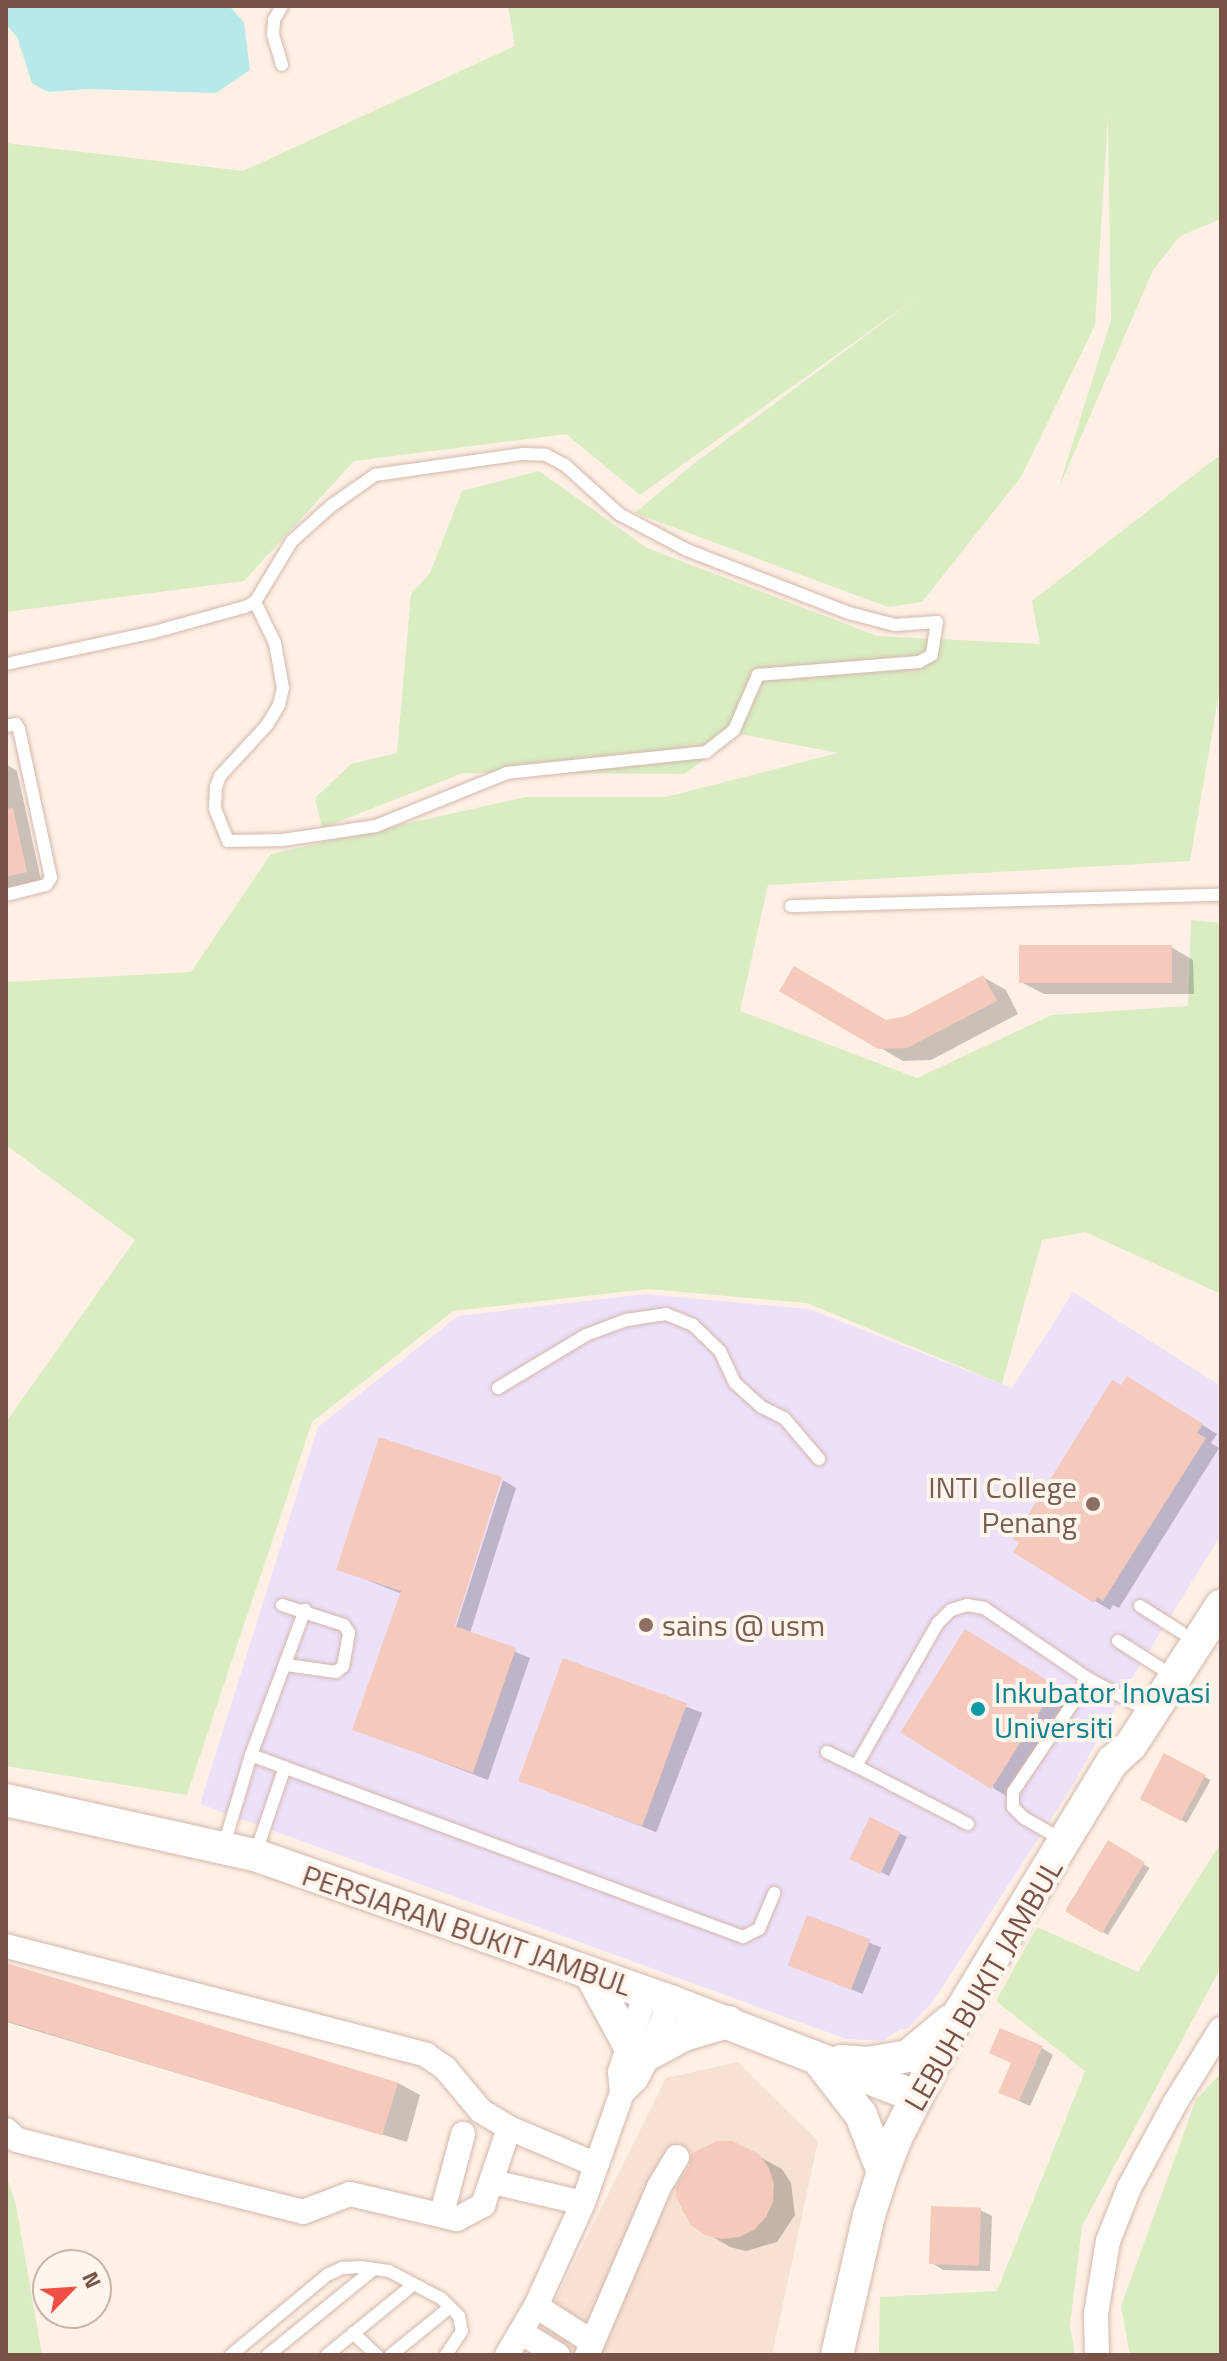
<!DOCTYPE html>
<html>
<head>
<meta charset="utf-8">
<style>
	body { margin:0 }
	#map { position:relative; width:1227px; height:2361px; overflow:hidden; background:#fef0e5; font-family:"Titillium Web",sans-serif }
	div>[style] { position:absolute }
	[style*='--x'] { left:calc(var(--x)*1px); top:calc(var(--y)*1px); width:calc(var(--w)*1px); rotate:calc(var(--a)*1deg) }
	.residential>* { inset:0; background:#f6e1d3 }
	.education>* { inset:0; background:#ede1fa }
	.green>* { inset:0; background:#d9ecc2 }
	.water>* { inset:0; background:#b8e9e9 }
	.shadow>* { inset:0; background:#0003; transform-origin:0 0 }
	.building>* { inset:0; background:#f5c9bb; transform-origin:0 0 }
	.roads { filter:drop-shadow(0 0 2px #d2b8ad) drop-shadow(0 0 2px #d2b8ad) }
	.lane>* { height:12px; margin:-6px; padding:0 6px; transform-origin:6px; border-radius:6px; background:#fff }
	.street>* { height:24px; margin:-12px; padding:0 12px; transform-origin:12px; border-radius:12px; background:#fff }
	.secondary>* { height:32px; margin:-16px; padding:0 16px; transform-origin:16px; border-radius:16px; background:#fff }
	.dots>* { width:22px; height:22px; translate:-50% -50%; box-sizing:border-box; border:4px solid #fff5ec; border-radius:50% }
	span { translate:-50% -50%; white-space:nowrap; text-align:center; line-height:1.15; -webkit-text-stroke:8px #fff5ec; paint-order:stroke }
	.education-label { font-size:30px; color:#785e54 }
	.right { translate:-100% -50%; text-align:right }
	.left { translate:0 -50%; text-align:left }
	.culture-label { font-size:30px; color:#0d838f }
	.street-label { font-size:30px; color:#785248 }
	.frame { position:absolute; inset:0; border:8px solid #785248; pointer-events:none }
	.north { position:absolute; left:32px; top:2249px; width:80px; height:80px; box-sizing:border-box; background:#fff5ec; border:2px solid #c9b4aa; border-radius:50%; rotate:65deg; font-size:22px; font-weight:700; line-height:32px; text-align:center; color:#785248 }
	.north::after { content:''; display:block; margin:auto; width:28px; height:36px; background:#ef5043; clip-path:polygon(50% 0,100% 100%,50% 72%,0 100%) }
</style>
</head>
<body>
<div id="map">
	<div class="residential">
		<i style="clip-path:polygon(738px 2062px,818px 2141px,772px 2355px,528px 2355px,666px 2078px)"></i>
	</div>
	<div class="education">
		<i style="clip-path:polygon(1073px 1292px,1221px 1386px,1221px 1535px,1129px 1683px,1073px 1785px,932px 2003px,906px 2030px,901px 2029px,882px 2041px,846px 2039px,200px 1804px,318px 1427px,458px 1316px,645px 1294px,809px 1309px,1012px 1388px)"></i>
	</div>
	<div class="green">
		<i style="clip-path:polygon(508px 6px,1221px 6px,1221px 219px,1180px 236px,1153px 270px,1058px 490px,1111px 320px,1108px 116px,1095px 325px,1021px 477px,922px 602px,888px 607px,635px 513px,692px 465px,919px 296px,640px 495px,566px 434px,354px 461px,244px 581px,6px 612px,6px 143px,243px 171px,515px 46px)"></i>
		<i style="clip-path:polygon(1221px 454px,1221px 682px,1190px 861px,768px 885px,740px 1011px,917px 1078px,1052px 1015px,1188px 1006px,1191px 920px,1221px 923px,1221px 1294px,1085px 1232px,1042px 1240px,1002px 1384px,807px 1303px,648px 1289px,453px 1311px,312px 1422px,187px 1795px,6px 1766px,6px 1422px,135px 1240px,6px 1145px,6px 982px,191px 972px,271px 854px,526px 797px,666px 797px,838px 753px,740px 734px,684px 774px,463px 773px,322px 828px,315px 798px,351px 764px,397px 753px,411px 594px,430px 573px,462px 491px,539px 471px,647px 548px,877px 636px,1040px 644px,1032px 601px)"></i>
		<i style="clip-path:polygon(1221px 1843px,1221px 1967px,1082px 2226px,1070px 2326px,1075px 2355px,879px 2355px,880px 2297px,997px 2291px,1085px 2071px,996px 2001px,1037px 1927px,1138px 1972px)"></i>
		<i style="clip-path:polygon(1221px 2073px,1221px 2355px,1130px 2355px,1121px 2306px,1196px 2100px)"></i>
		<i style="clip-path:polygon(6px 2174px,16px 2205px,42px 2355px,6px 2355px)"></i>
	</div>
	<div class="water">
		<i style="clip-path:polygon(6px 6px,229px 6px,244px 22px,250px 70px,216px 93px,88px 89px,48px 92px,32px 83px,17px 37px,6px 24px)"></i>
	</div>
	<div class="shadow">
		<i style="clip-path:polygon(6px 764px,17px 771px,41px 880px,6px 888px)"></i>
		<i style="clip-path:polygon(1171px 947px,1193px 960px,1194px 994px,1044px 994px,1021px 982px)"></i>
		<i style="clip-path:polygon(983px 977px,1006px 990px,1018px 1014px,931px 1060px,903px 1061px,782px 990px,886px 1022px,907px 1018px)"></i>
		<i style="clip-path:polygon(1142px 1387px,1217px 1434px,1211px 1443px,1219px 1448px,1119px 1608px,1113px 1605px,1110px 1610px,1095px 1601px)"></i>
		<i style="clip-path:polygon(501px 1479px,450px 1635px,453px 1636px,503px 1480px,516px 1488px,470px 1633px,530px 1658px,488px 1780px,355px 1729px,402px 1594px,339px 1569px)"></i>
		<i style="clip-path:polygon(988px 1644px,1077px 1701px,1015px 1801px,993px 1788px)"></i>
		<i style="left:565px;top:1660px;width:147px;height:128px;rotate:21deg"></i>
		<i style="left:1165px;top:1755px;width:52px;height:49px;rotate:29deg"></i>
		<i style="clip-path:polygon(871px 1819px,907px 1837px,889px 1876px,860px 1862px)"></i>
		<i style="left:1108px;top:1842px;width:49px;height:79px;rotate:32deg"></i>
		<i style="left:808px;top:1918px;width:79px;height:50px;rotate:22deg"></i>
		<i style="clip-path:polygon(6px 1965px,398px 2083px,420px 2095px,407px 2142px,10px 2023px,6px 2021px)"></i>
		<i style="clip-path:polygon(1042px 2048px,1053px 2055px,1030px 2106px,1012px 2098px)"></i>
		<i style="clip-path:polygon(758px 2156px,782px 2169px,791px 2183px,795px 2215px,777px 2242px,746px 2251px,730px 2247px,692px 2224px,683px 2211px,678px 2188px)"></i>
		<i style="clip-path:polygon(980px 2210px,992px 2216px,990px 2271px,943px 2270px,932px 2263px)"></i>
	</div>
	<div class="building">
		<i style="clip-path:polygon(13px 808px,27px 872px,6px 877px,6px 809px)"></i>
		<i style="left:1019px;top:945px;width:153px;height:38px"></i>
		<i style="clip-path:polygon(794px 966px,886px 1020px,906px 1016px,983px 975px,997px 1001px,907px 1048px,878px 1049px,779px 991px)"></i>
		<i style="clip-path:polygon(1127px 1376px,1203px 1424px,1197px 1433px,1206px 1438px,1103px 1601px,1097px 1597px,1094px 1603px,1013px 1552px,1019px 1543px,1013px 1539px,1112px 1380px,1121px 1385px)"></i>
		<i style="clip-path:polygon(379px 1437px,502px 1477px,455px 1626px,516px 1648px,473px 1773px,352px 1730px,401px 1591px,336px 1570px)"></i>
		<i style="left:965px;top:1629px;width:107px;height:122px;rotate:32deg"></i>
		<i style="left:563px;top:1658px;width:132px;height:131px;rotate:20deg"></i>
		<i style="left:1164px;top:1753px;width:47px;height:52px;rotate:28deg"></i>
		<i style="left:870px;top:1817px;width:34px;height:47px;rotate:26deg"></i>
		<i style="left:1108px;top:1840px;width:43px;height:83px;rotate:31deg"></i>
		<i style="left:807px;top:1915px;width:68px;height:54px;rotate:21deg"></i>
		<i style="left:6px;top:1963px;width:410px;height:55px;rotate:17deg"></i>
		<i style="clip-path:polygon(1000px 2028px,1043px 2046px,1019px 2101px,998px 2093px,1011px 2063px,989px 2053px)"></i>
		<i style="clip-path:polygon(717px 2141px,732px 2141px,759px 2154px,769px 2168px,774px 2184px,773px 2202px,766px 2217px,754px 2230px,739px 2237px,722px 2239px,705px 2235px,691px 2225px,676px 2197px,676px 2187px,690px 2165px,691px 2154px)"></i>
		<i style="left:931px;top:2206px;width:50px;height:58px;rotate:2deg"></i>
	</div>
	<div class="roads">
		<div class="lane">
			<i style="--x:282;--y:6;--w:16;--a:120"></i>
			<i style="--x:274;--y:20;--w:15;--a:94"></i>
			<i style="--x:273;--y:35;--w:31;--a:73"></i>
			<i style="--x:6;--y:664;--w:151;--a:-12.2"></i>
			<i style="--x:154;--y:632;--w:94;--a:-15.4"></i>
			<i style="--x:245;--y:607;--w:11;--a:-27"></i>
			<i style="--x:255;--y:602;--w:71;--a:-58.8"></i>
			<i style="--x:292;--y:541;--w:52;--a:-41.9"></i>
			<i style="--x:331;--y:506;--w:54;--a:-35.2"></i>
			<i style="--x:375;--y:475;--w:148;--a:-8.1"></i>
			<i style="--x:522;--y:454;--w:24;--a:2"></i>
			<i style="--x:546;--y:455;--w:21;--a:28"></i>
			<i style="--x:565;--y:465;--w:73;--a:42.2"></i>
			<i style="--x:619;--y:514;--w:77;--a:27.9"></i>
			<i style="--x:687;--y:550;--w:174;--a:21.3"></i>
			<i style="--x:849;--y:613;--w:48;--a:14.6"></i>
			<i style="--x:895;--y:625;--w:42;--a:-4.1"></i>
			<i style="--x:937;--y:622;--w:33;--a:99"></i>
			<i style="--x:932;--y:655;--w:15;--a:152"></i>
			<i style="--x:919;--y:662;--w:162;--a:175.4"></i>
			<i style="--x:758;--y:675;--w:60;--a:113.6"></i>
			<i style="--x:734;--y:730;--w:36;--a:142"></i>
			<i style="--x:706;--y:752;--w:200;--a:174"></i>
			<i style="--x:507;--y:773;--w:141;--a:158"></i>
			<i style="--x:376;--y:826;--w:94;--a:171.4"></i>
			<i style="--x:283;--y:840;--w:55;--a:179"></i>
			<i style="--x:228;--y:841;--w:35;--a:-112"></i>
			<i style="--x:215;--y:808;--w:21;--a:-87"></i>
			<i style="--x:216;--y:787;--w:12;--a:-70"></i>
			<i style="--x:220;--y:776;--w:69;--a:-47.3"></i>
			<i style="--x:267;--y:725;--w:23;--a:-59"></i>
			<i style="--x:279;--y:705;--w:17;--a:-77"></i>
			<i style="--x:283;--y:688;--w:46;--a:-100.1"></i>
			<i style="--x:275;--y:643;--w:46;--a:-116"></i>
			<i style="--x:6;--y:726;--w:10;--a:-11"></i>
			<i style="--x:16;--y:724;--w:6;--a:59"></i>
			<i style="--x:19;--y:729;--w:152;--a:77.9"></i>
			<i style="--x:51;--y:878;--w:9;--a:126"></i>
			<i style="--x:46;--y:885;--w:41;--a:166"></i>
			<i style="--x:791;--y:906;--w:430;--a:-1.5"></i>
			<i style="--x:498;--y:1388;--w:103;--a:-31.1"></i>
			<i style="--x:586;--y:1335;--w:43;--a:-20.6"></i>
			<i style="--x:626;--y:1320;--w:40;--a:-8.5"></i>
			<i style="--x:666;--y:1314;--w:29;--a:22"></i>
			<i style="--x:693;--y:1325;--w:37;--a:44"></i>
			<i style="--x:720;--y:1351;--w:35;--a:65"></i>
			<i style="--x:735;--y:1383;--w:36;--a:42"></i>
			<i style="--x:762;--y:1407;--w:25;--a:27"></i>
			<i style="--x:784;--y:1418;--w:54;--a:49.5"></i>
			<i style="--x:282;--y:1605;--w:65;--a:17.9"></i>
			<i style="--x:344;--y:1625;--w:9;--a:58"></i>
			<i style="--x:349;--y:1633;--w:34;--a:100"></i>
			<i style="--x:343;--y:1666;--w:9;--a:139"></i>
			<i style="--x:336;--y:1672;--w:50;--a:-172"></i>
			<i style="--x:1140;--y:1606;--w:49;--a:32.4"></i>
			<i style="--x:1118;--y:1641;--w:49;--a:32.4"></i>
			<i style="--x:827;--y:1752;--w:32;--a:26"></i>
			<i style="--x:856;--y:1766;--w:165;--a:-60.2"></i>
			<i style="--x:938;--y:1623;--w:18;--a:-45"></i>
			<i style="--x:951;--y:1610;--w:17;--a:-17"></i>
			<i style="--x:967;--y:1605;--w:17;--a:10"></i>
			<i style="--x:984;--y:1608;--w:127;--a:34.1"></i>
			<i style="--x:1089;--y:1679;--w:52;--a:28.5"></i>
			<i style="--x:251;--y:1755;--w:525;--a:20.3"></i>
			<i style="--x:743;--y:1937;--w:18;--a:-27"></i>
			<i style="--x:759;--y:1929;--w:39;--a:-67"></i>
			<i style="--x:856;--y:1766;--w:126;--a:27.4"></i>
			<i style="--x:1064;--y:1841;--w:46;--a:-150.1"></i>
			<i style="--x:1024;--y:1818;--w:16;--a:-135"></i>
			<i style="--x:1013;--y:1807;--w:15;--a:-90"></i>
			<i style="--x:1013;--y:1792;--w:136;--a:-56.1"></i>
			<i style="--x:224;--y:1845;--w:94;--a:-73.3"></i>
			<i style="--x:251;--y:1755;--w:155;--a:-69.6"></i>
			<i style="--x:255;--y:1855;--w:93;--a:-71.2"></i>
			<i style="--x:353;--y:2333;--w:33;--a:43"></i>
			<i style="--x:231;--y:2355;--w:125;--a:-39.8"></i>
			<i style="--x:327;--y:2275;--w:17;--a:-25"></i>
			<i style="--x:342;--y:2268;--w:19;--a:-3"></i>
			<i style="--x:361;--y:2267;--w:28;--a:8"></i>
			<i style="--x:389;--y:2271;--w:60;--a:27.8"></i>
			<i style="--x:442;--y:2299;--w:24;--a:45"></i>
			<i style="--x:459;--y:2316;--w:15;--a:79"></i>
			<i style="--x:462;--y:2331;--w:29;--a:124"></i>
			<i style="--x:268;--y:2355;--w:136;--a:-39.1"></i>
			<i style="--x:327;--y:2355;--w:112;--a:-39.2"></i>
			<i style="--x:391;--y:2355;--w:76;--a:-39.1"></i>
		</div>
		<div class="street">
			<i style="--x:6;--y:1946;--w:434;--a:14.5"></i>
			<i style="--x:426;--y:2055;--w:23;--a:34"></i>
			<i style="--x:445;--y:2068;--w:56;--a:50.1"></i>
			<i style="--x:481;--y:2111;--w:33;--a:31"></i>
			<i style="--x:509;--y:2128;--w:95;--a:22.8"></i>
			<i style="--x:622;--y:2093;--w:20;--a:-45"></i>
			<i style="--x:636;--y:2079;--w:30;--a:-62"></i>
			<i style="--x:650;--y:2053;--w:56;--a:-69"></i>
			<i style="--x:6;--y:2130;--w:15;--a:42"></i>
			<i style="--x:17;--y:2140;--w:295;--a:14.1"></i>
			<i style="--x:303;--y:2212;--w:50;--a:-21"></i>
			<i style="--x:350;--y:2194;--w:110;--a:13.2"></i>
			<i style="--x:457;--y:2219;--w:30;--a:-28"></i>
			<i style="--x:483;--y:2205;--w:81;--a:-71.3"></i>
			<i style="--x:493;--y:2182;--w:92;--a:13.1"></i>
			<i style="--x:442;--y:2213;--w:82;--a:-75.1"></i>
			<i style="--x:536;--y:2306;--w:67;--a:32.7"></i>
			<i style="--x:522;--y:2333;--w:42;--a:31.4"></i>
			<i style="--x:507;--y:2355;--w:57;--a:-59.4"></i>
			<i style="--x:536;--y:2306;--w:113;--a:-65.5"></i>
			<i style="--x:583;--y:2203;--w:117;--a:-70.5"></i>
			<i style="--x:622;--y:2093;--w:21;--a:-95"></i>
			<i style="--x:620;--y:2072;--w:84;--a:-72"></i>
			<i style="--x:587;--y:2355;--w:183;--a:-66.8"></i>
			<i style="--x:659;--y:2187;--w:35;--a:-59"></i>
			<i style="--x:1097;--y:2355;--w:41;--a:-91.4"></i>
			<i style="--x:1096;--y:2314;--w:74;--a:-80.7"></i>
			<i style="--x:1108;--y:2241;--w:57;--a:-68.4"></i>
			<i style="--x:1129;--y:2188;--w:97;--a:-61.6"></i>
			<i style="--x:1175;--y:2103;--w:87;--a:-58.1"></i>
		</div>
		<div class="secondary">
			<i style="--x:6;--y:1800;--w:255;--a:12.5"></i>
			<i style="--x:255;--y:1855;--w:440;--a:19.4"></i>
			<i style="--x:670;--y:2001;--w:265;--a:21.2"></i>
			<i style="--x:590;--y:1973;--w:82;--a:61.6"></i>
			<i style="--x:650;--y:2053;--w:38;--a:-28"></i>
			<i style="--x:684;--y:2035;--w:46;--a:-16.5"></i>
			<i style="--x:841;--y:2061;--w:27;--a:4"></i>
			<i style="--x:868;--y:2063;--w:41;--a:-9.9"></i>
			<i style="--x:908;--y:2056;--w:55;--a:-39.8"></i>
			<i style="--x:820;--y:2062;--w:67;--a:52.3"></i>
			<i style="--x:861;--y:2115;--w:61;--a:68.9"></i>
			<i style="--x:837;--y:2355;--w:144;--a:-77.1"></i>
			<i style="--x:869;--y:2215;--w:45;--a:-72"></i>
			<i style="--x:883;--y:2172;--w:36;--a:-69"></i>
			<i style="--x:896;--y:2138;--w:141;--a:-63.1"></i>
			<i style="--x:960;--y:2012;--w:293;--a:-58.7"></i>
			<i style="--x:1112;--y:1762;--w:25;--a:-42"></i>
			<i style="--x:1131;--y:1745;--w:166;--a:-57.1"></i>
		</div>
	</div>
	<div class="dots">
		<i style="left:1093px;top:1504px;background:#8d6e63"></i>
		<i style="left:646px;top:1625px;background:#8d6e63"></i>
		<i style="left:978px;top:1709px;background:#0f9aa8"></i>
	</div>
	<div class="education-label">
		<span class="right" style="left:1077px;top:1504px">INTI College<br>Penang</span>
		<span class="left" style="left:662px;top:1625px">sains @ usm</span>
	</div>
	<div class="culture-label">
		<span class="left" style="left:994px;top:1709px">Inkubator Inovasi<br>Universiti</span>
	</div>
	<div class="street-label">
		<span style="left:467px;top:1930px;rotate:19deg">PERSIARAN BUKIT JAMBUL</span>
		<span style="left:983px;top:1985px;rotate:-60deg">LEBUH BUKIT JAMBUL</span>
	</div>
	<div class="frame"></div>
	<div class="north">N</div>
</div>
</body>
</html>
